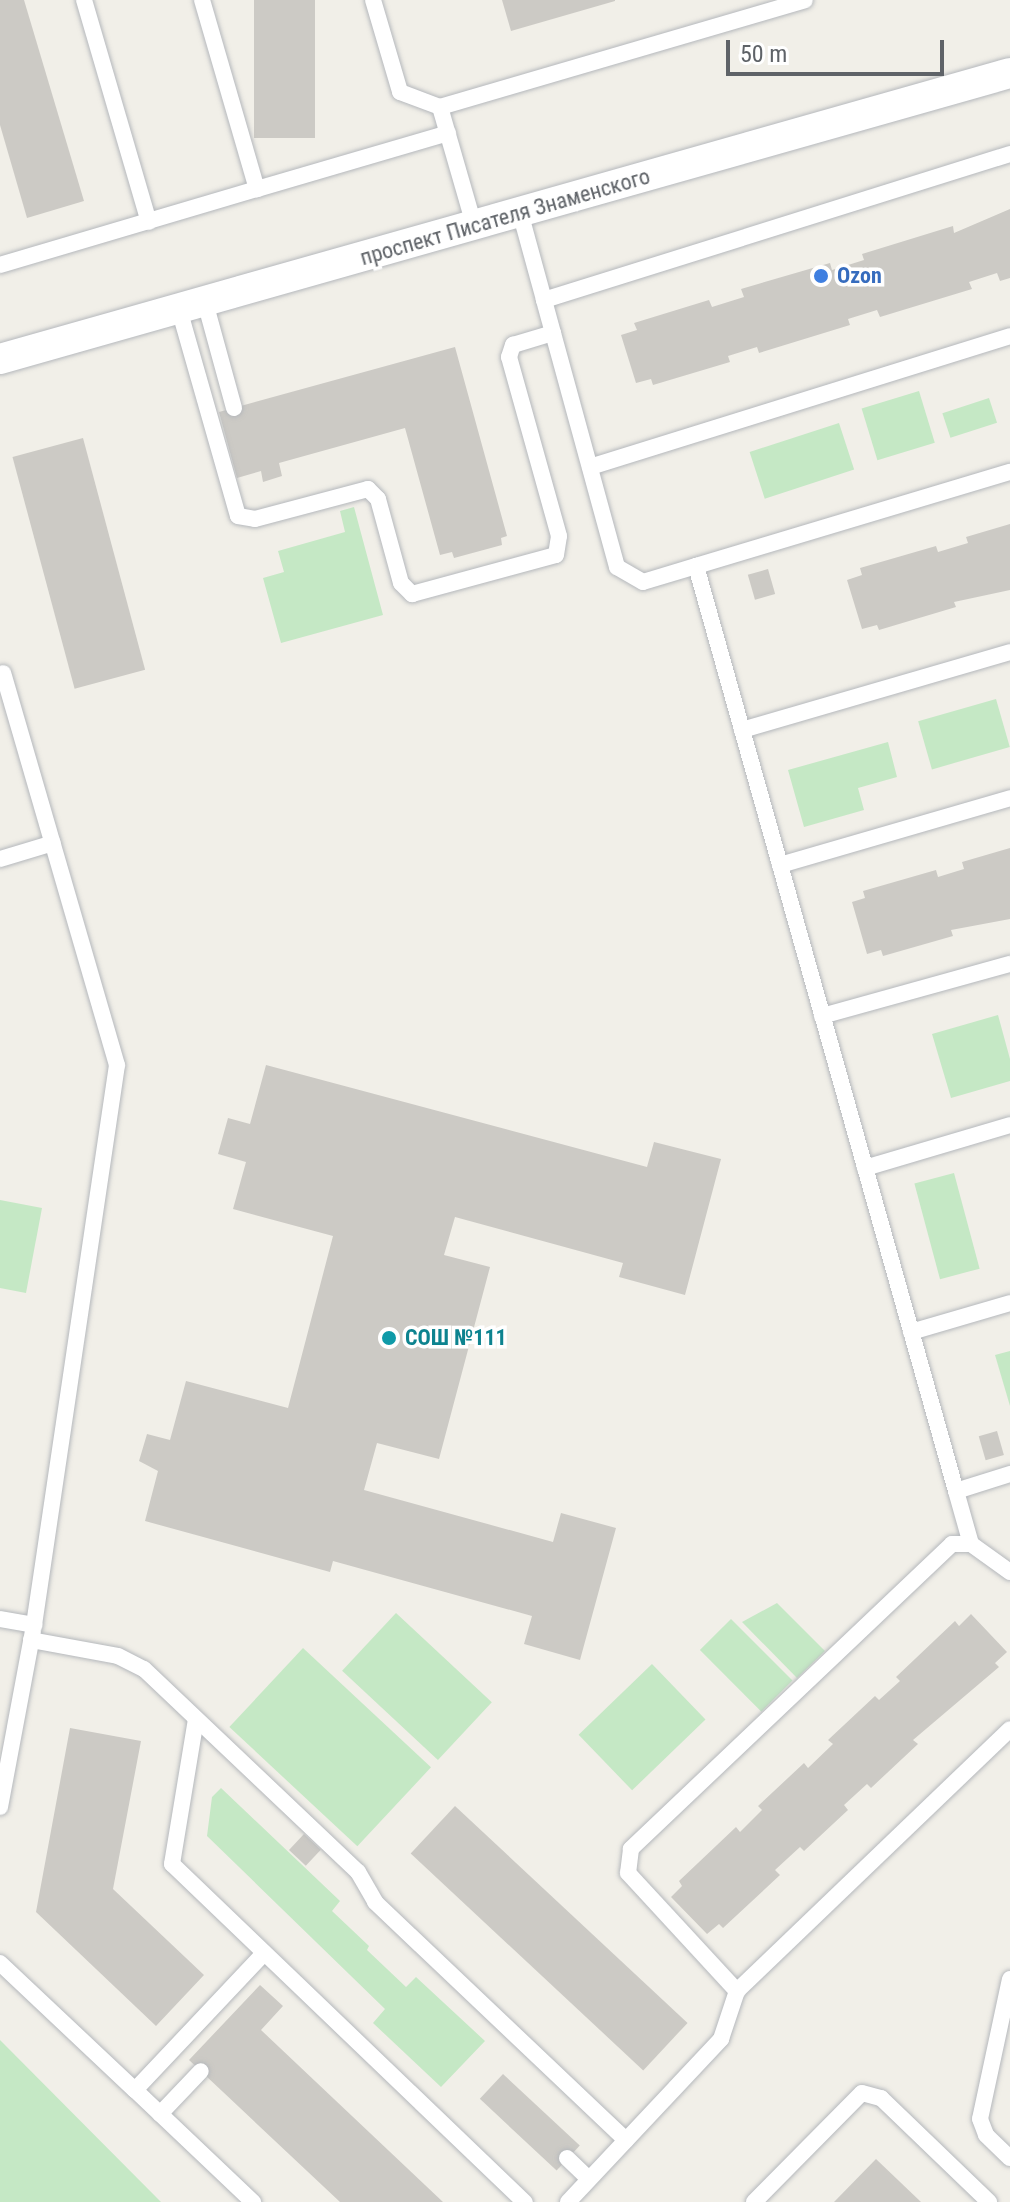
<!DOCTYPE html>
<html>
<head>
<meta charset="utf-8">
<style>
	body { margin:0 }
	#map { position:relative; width:1010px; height:2202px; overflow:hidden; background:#f1efe8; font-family:"Roboto Condensed",sans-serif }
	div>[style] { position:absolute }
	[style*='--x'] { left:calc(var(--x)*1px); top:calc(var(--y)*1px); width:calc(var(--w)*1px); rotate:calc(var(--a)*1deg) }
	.green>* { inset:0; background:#c5e8c5; transform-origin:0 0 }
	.building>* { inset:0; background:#cccac5; transform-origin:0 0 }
	.roads { filter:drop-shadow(0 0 2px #b5b8bc) drop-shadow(0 0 2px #b5b8bc) }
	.lane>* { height:16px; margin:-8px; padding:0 8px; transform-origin:8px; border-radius:8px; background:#fff }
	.street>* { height:30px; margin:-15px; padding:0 15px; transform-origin:15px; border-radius:15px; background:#fff }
	.dots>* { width:22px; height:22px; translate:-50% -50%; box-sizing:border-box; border:4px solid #fff; border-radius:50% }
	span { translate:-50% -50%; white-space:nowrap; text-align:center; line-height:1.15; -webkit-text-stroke:7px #fff; paint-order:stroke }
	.street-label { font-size:22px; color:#5f6368 }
	.shop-label { font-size:22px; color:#366cbe; font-weight:700 }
	.left { translate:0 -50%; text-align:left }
	.culture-label { font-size:22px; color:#0d838f; font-weight:700 }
	.scale { position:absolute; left:726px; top:40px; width:218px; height:36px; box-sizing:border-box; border:4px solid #5f6368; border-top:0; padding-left:10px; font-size:24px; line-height:28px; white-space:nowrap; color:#5f6368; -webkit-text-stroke:6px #fff; paint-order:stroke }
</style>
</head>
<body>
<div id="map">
	<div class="green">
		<i style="left:919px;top:391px;width:54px;height:60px;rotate:73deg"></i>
		<i style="left:989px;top:398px;width:26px;height:49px;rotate:72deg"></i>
		<i style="left:839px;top:423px;width:49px;height:94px;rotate:72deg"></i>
		<i style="clip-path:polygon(354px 507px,383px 615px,281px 643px,263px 578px,284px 572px,278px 551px,345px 532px,340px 511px)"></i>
		<i style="left:996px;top:699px;width:50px;height:81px;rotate:74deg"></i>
		<i style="clip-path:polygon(888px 742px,897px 777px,858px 788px,864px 810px,804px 827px,788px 770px)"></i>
		<i style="clip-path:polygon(998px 1015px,1010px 1059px,1010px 1081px,951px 1098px,932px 1034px)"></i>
		<i style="left:954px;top:1173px;width:99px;height:41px;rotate:75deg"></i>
		<i style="clip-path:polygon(0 1200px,42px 1208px,26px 1293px,0 1288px)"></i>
		<i style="clip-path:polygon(1010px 1351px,1010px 1406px,995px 1355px)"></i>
		<i style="clip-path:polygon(777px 1603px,825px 1651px,797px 1678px,742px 1622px)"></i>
		<i style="left:396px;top:1613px;width:131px;height:79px;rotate:43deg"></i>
		<i style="left:731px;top:1619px;width:87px;height:44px;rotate:45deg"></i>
		<i style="left:303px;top:1648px;width:175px;height:108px;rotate:43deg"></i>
		<i style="left:652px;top:1664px;width:77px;height:102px;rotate:46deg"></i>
		<i style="clip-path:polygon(221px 1788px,340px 1901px,332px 1911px,369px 1946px,367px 1950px,406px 1987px,416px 1977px,485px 2041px,441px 2087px,373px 2023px,385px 2009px,207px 1836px,212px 1797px)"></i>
		<i style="clip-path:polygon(0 2040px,161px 2202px,0 2202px)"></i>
	</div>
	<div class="building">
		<i style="clip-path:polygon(0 0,24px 0,84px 201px,27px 218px,0 125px)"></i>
		<i style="left:254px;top:0;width:61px;height:138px"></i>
		<i style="clip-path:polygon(502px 0,615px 0,615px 1px,511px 31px)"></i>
		<i style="clip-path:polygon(1010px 209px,1010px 278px,1000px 281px,997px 273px,969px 282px,972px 289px,880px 317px,877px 310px,848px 319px,850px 325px,759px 353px,757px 347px,728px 356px,730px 362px,653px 385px,651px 379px,636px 383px,621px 335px,637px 330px,634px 323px,709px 300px,712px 307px,744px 297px,741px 289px,830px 263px,832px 270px,864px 260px,862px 254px,953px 226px,954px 233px)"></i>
		<i style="clip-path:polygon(455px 347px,507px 536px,501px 538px,502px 545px,454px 558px,452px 552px,440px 555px,405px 428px,279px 463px,282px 476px,263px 482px,261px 471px,237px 478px,219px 412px)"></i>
		<i style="left:83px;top:438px;width:240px;height:73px;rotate:75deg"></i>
		<i style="clip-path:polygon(1010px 524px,1010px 590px,954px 602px,956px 607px,879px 630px,877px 625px,862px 629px,847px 580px,862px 575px,860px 568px,936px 546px,938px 552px,968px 543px,966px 537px)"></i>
		<i style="left:768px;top:569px;width:26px;height:21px;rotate:74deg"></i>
		<i style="clip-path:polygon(1010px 848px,1010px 919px,951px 930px,953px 936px,883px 956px,881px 950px,867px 954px,852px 902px,865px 898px,863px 891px,936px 870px,938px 877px,964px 869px,962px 862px)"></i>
		<i style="clip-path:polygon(266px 1065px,647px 1167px,654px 1142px,721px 1159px,685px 1295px,619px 1277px,623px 1263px,455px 1217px,444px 1255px,490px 1267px,439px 1459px,377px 1443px,364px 1490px,553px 1542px,561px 1513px,616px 1528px,580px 1660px,524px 1644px,532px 1616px,333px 1561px,330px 1572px,145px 1521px,158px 1471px,139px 1461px,147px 1434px,170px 1440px,186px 1381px,288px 1408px,333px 1236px,233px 1209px,246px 1162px,218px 1154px,228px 1118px,250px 1124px)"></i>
		<i style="left:997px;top:1431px;width:25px;height:19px;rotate:74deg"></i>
		<i style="clip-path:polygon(971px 1614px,1007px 1652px,995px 1663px,999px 1667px,913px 1740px,918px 1744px,871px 1788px,867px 1784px,844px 1805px,848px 1810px,804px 1851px,800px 1847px,775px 1870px,780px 1875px,723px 1928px,719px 1924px,707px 1934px,671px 1897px,682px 1886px,679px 1881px,736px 1827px,740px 1832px,762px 1810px,758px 1806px,804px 1763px,808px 1768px,833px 1744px,828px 1740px,875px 1696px,879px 1700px,900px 1681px,896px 1677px,955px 1621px,959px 1626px)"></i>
		<i style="clip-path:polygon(70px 1728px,141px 1741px,113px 1889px,204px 1975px,156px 2026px,36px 1912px)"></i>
		<i style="left:455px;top:1806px;width:318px;height:65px;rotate:43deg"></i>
		<i style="left:304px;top:1834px;width:23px;height:22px;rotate:43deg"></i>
		<i style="clip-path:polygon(260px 1985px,283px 2006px,261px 2030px,443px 2202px,340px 2202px,189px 2060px)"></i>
		<i style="left:503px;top:2074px;width:105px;height:34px;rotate:43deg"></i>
		<i style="clip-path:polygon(876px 2159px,921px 2202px,834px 2202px)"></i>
	</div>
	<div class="roads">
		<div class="lane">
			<i style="--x:84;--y:0;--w:231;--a:73.7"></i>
			<i style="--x:202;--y:0;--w:197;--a:73.8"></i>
			<i style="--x:257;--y:189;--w:199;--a:-16.3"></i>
			<i style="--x:373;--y:0;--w:96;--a:73.6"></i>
			<i style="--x:400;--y:92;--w:43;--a:20.6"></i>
			<i style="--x:440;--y:107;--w:123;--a:73.9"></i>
			<i style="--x:440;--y:107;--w:380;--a:-16.3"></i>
			<i style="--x:520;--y:212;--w:91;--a:74.7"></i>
			<i style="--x:0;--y:265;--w:268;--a:-16.5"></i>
			<i style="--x:205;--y:302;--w:110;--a:74.7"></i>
			<i style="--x:179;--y:309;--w:215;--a:74.1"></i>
			<i style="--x:238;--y:516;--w:17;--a:10"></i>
			<i style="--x:255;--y:519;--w:117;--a:-14.9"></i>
			<i style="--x:368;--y:489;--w:14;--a:45"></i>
			<i style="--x:378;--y:499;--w:87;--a:74.7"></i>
			<i style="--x:401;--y:583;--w:16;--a:45"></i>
			<i style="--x:412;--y:594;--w:149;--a:-15.2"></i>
			<i style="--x:556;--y:555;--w:19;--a:-81"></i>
			<i style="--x:559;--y:536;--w:186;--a:-105.6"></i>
			<i style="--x:509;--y:357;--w:13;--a:-72"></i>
			<i style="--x:513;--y:345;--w:42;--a:-16.7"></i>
			<i style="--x:590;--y:467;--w:440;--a:-17.3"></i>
			<i style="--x:696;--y:566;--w:328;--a:-16.7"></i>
			<i style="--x:742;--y:730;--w:279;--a:-16.2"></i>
			<i style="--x:0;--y:859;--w:55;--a:-16.8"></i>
			<i style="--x:780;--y:865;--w:240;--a:-16.2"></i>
			<i style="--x:822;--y:1016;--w:195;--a:-15.5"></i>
			<i style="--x:865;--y:1168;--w:151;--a:-16.5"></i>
			<i style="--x:911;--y:1332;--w:103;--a:-16.3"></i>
			<i style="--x:956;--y:1491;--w:961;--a:-105.7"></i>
			<i style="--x:696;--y:566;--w:55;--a:163.2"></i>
			<i style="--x:643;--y:582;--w:30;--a:-150"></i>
			<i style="--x:617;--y:567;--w:277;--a:-105.3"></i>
			<i style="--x:544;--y:300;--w:488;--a:-17.4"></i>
			<i style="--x:971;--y:1544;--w:55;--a:-105.8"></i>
			<i style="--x:956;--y:1491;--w:57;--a:-17.5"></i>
			<i style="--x:1010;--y:1572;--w:48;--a:-144.3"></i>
			<i style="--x:971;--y:1544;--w:19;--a:180"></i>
			<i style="--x:952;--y:1544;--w:443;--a:136.5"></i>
			<i style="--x:631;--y:1849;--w:24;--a:97"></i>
			<i style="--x:628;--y:1873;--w:161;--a:47.3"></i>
			<i style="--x:737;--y:1991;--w:378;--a:-43.8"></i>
			<i style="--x:0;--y:1619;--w:35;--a:10"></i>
			<i style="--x:34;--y:1625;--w:566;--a:-81.57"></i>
			<i style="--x:117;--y:1065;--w:408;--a:-106.2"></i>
			<i style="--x:31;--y:1640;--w:88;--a:10.4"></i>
			<i style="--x:118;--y:1656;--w:29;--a:27"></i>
			<i style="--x:144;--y:1669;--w:295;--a:43.5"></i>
			<i style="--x:358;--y:1872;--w:34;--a:60"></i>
			<i style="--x:375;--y:1902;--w:346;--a:43.5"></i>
			<i style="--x:196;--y:1719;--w:147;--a:99.4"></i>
			<i style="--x:172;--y:1864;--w:489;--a:43.8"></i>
			<i style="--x:0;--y:1807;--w:179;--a:-79.4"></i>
			<i style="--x:0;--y:1963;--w:185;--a:43.3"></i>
			<i style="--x:135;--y:2090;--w:187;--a:-46.7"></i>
			<i style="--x:1010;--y:1979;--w:143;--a:102.1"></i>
			<i style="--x:980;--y:2119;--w:17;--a:69"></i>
			<i style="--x:986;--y:2135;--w:33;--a:44"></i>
			<i style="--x:135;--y:2090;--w:163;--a:43.5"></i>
			<i style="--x:160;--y:2114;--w:59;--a:-46.4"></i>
			<i style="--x:567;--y:2158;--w:30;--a:44"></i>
			<i style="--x:568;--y:2202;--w:224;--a:-46.8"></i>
			<i style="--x:721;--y:2039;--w:51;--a:-71.6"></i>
			<i style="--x:754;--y:2202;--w:153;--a:-45.3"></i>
			<i style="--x:862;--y:2093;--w:20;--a:15"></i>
			<i style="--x:881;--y:2098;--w:150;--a:43.9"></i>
		</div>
		<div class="street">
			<i style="--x:0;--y:359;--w:1050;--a:-15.81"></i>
		</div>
	</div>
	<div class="dots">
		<i style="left:821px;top:276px;background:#3f7fe0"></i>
		<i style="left:389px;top:1338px;background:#0f9aa8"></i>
	</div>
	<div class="street-label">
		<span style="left:505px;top:217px;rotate:-16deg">проспект Писателя Знаменского</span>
	</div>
	<div class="shop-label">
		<span class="left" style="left:837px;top:276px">Ozon</span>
	</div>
	<div class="culture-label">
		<span class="left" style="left:405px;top:1338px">СОШ №111</span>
	</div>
	<div class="scale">50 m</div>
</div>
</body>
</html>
